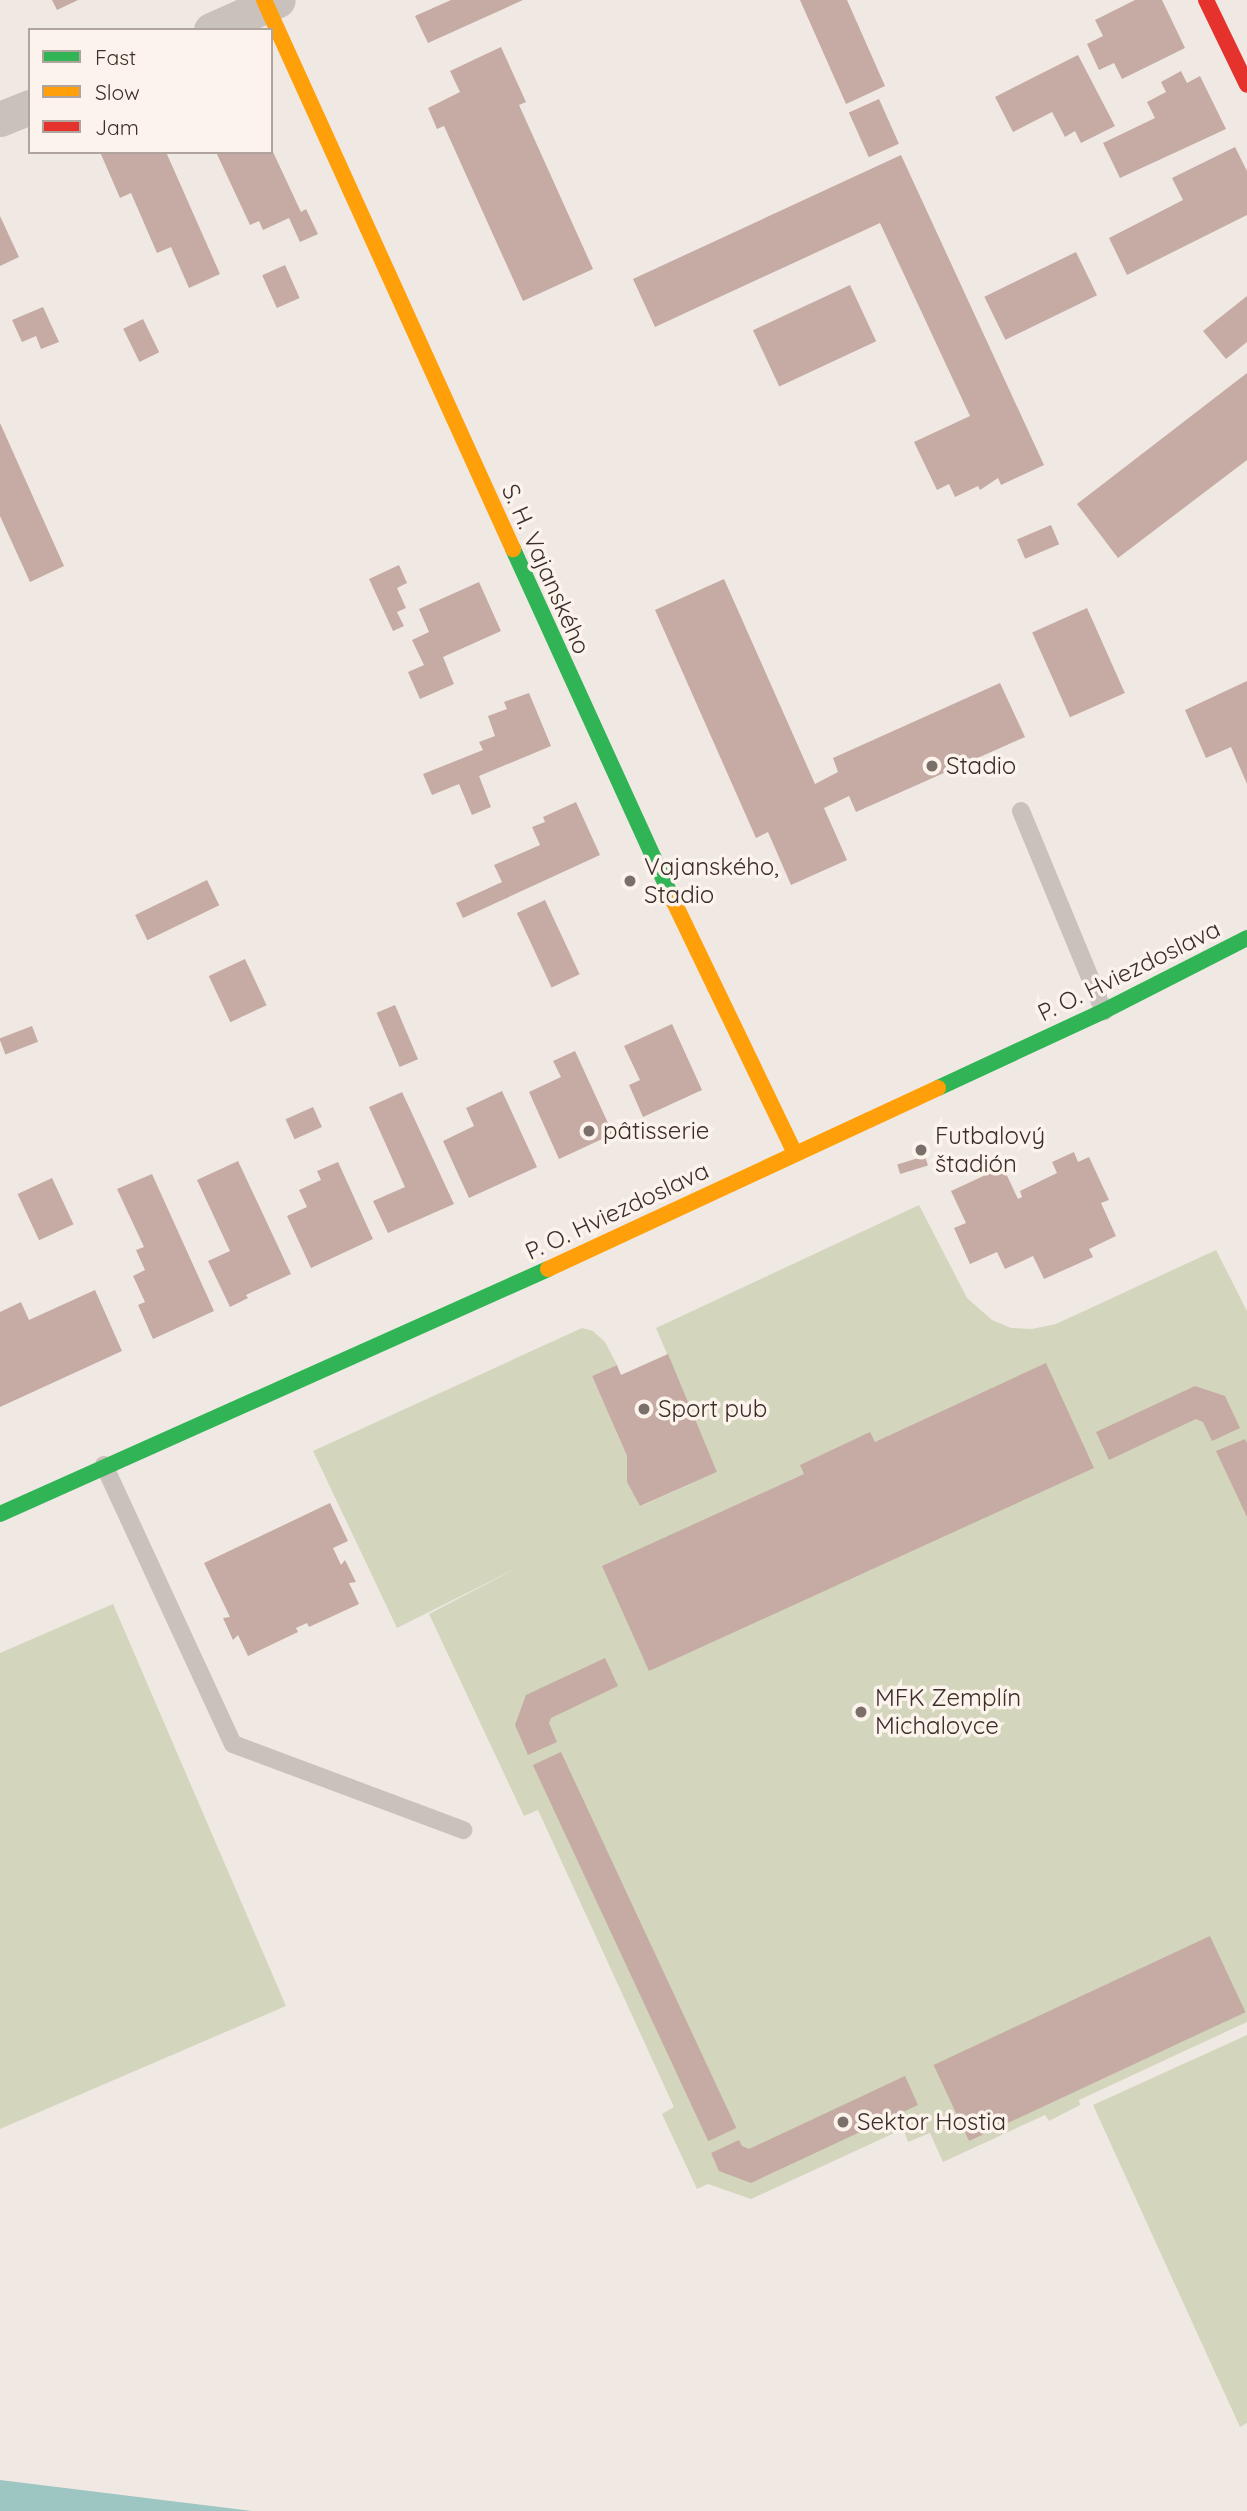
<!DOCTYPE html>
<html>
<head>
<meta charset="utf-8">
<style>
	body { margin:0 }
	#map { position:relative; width:1247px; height:2511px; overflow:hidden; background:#f0e9e3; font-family:Quicksand,sans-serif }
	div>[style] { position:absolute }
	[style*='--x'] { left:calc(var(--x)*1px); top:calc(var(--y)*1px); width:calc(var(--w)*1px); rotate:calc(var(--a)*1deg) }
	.green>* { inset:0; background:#d3d6bc }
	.water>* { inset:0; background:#9dc5c2 }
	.building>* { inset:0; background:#c5aba3; transform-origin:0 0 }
	.lane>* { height:18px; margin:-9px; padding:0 9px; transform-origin:9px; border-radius:9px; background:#c9c1bc }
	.street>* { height:35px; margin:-17.5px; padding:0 17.5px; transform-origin:17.5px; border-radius:17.5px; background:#c9c1bc }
	.fast>* { height:16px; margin:-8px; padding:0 8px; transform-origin:8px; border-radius:8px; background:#30b455 }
	.slow>* { height:16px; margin:-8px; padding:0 8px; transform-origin:8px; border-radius:8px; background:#ff9f0a }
	.jam>* { height:16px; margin:-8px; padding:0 8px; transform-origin:8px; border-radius:8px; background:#e5322d }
	.dots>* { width:19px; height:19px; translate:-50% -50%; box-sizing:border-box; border:4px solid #fcf3ec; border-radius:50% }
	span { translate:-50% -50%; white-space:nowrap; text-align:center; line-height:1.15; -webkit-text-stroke:7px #fcf3ec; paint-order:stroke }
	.street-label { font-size:24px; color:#3c2e29 }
	.poi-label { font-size:24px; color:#3c2e29 }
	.left { translate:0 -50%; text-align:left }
	.legend { position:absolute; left:28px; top:28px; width:245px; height:126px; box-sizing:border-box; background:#fcf3ec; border:2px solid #afa49e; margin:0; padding:9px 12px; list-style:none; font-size:21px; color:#3c2e29 }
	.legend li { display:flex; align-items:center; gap:14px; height:35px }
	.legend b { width:35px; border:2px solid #afa49e }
</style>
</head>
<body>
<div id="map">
	<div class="green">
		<i style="clip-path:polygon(919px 1205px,967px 1298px,992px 1320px,1011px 1328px,1032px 1329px,1056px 1324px,1216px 1250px,1247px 1311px,1247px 2022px,1079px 2100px,1080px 2105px,1049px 2121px,1045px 2115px,943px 2162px,930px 2133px,908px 2142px,903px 2129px,751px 2199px,708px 2184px,697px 2189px,662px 2114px,674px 2107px,538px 1810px,524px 1816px,429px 1614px,525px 1564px,397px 1628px,313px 1451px,582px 1328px,593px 1331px,605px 1342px,617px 1365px,592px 1376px,627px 1456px,627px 1481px,641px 1506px,717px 1472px,656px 1328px)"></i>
		<i style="clip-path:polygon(113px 1604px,286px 2006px,0 2129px,0 1653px)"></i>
		<i style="clip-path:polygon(1247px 2035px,1247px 2423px,1240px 2427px,1093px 2105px)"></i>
	</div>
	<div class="water">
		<i style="clip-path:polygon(0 2480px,252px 2511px,0 2511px)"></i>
	</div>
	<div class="building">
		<i style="clip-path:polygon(52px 0,78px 0,57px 10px)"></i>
		<i style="clip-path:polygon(451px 0,523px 0,428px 43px,415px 16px)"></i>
		<i style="clip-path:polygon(800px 0,847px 0,885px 86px,846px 104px)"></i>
		<i style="clip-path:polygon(1135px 0,1162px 0,1185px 48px,1122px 79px,1114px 63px,1099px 70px,1087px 44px,1103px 36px,1095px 20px)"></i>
		<i style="clip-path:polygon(501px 47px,526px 102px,519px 105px,593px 269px,523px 301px,444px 126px,437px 129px,428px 108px,460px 92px,450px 71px)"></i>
		<i style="clip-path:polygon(1078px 55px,1115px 126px,1081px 143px,1075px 131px,1065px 137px,1052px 112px,1013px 132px,995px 97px)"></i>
		<i style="clip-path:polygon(1181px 71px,1187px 83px,1200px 76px,1226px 129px,1120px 178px,1103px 143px,1155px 118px,1147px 102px,1166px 92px,1161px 82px)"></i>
		<i style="left:879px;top:99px;width:49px;height:33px;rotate:66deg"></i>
		<i style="clip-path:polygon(1235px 147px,1247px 171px,1247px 215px,1127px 275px,1109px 238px,1183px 200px,1172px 178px)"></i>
		<i style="clip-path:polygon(100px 152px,166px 152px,220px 274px,189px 288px,171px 247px,157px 253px,131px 193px,120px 198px)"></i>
		<i style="clip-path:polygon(216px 152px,273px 152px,301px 212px,306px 209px,318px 234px,300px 242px,289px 218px,263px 230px,259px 221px,250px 225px)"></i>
		<i style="clip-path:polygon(901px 155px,1044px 465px,1001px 485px,998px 478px,980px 490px,978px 486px,955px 497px,949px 484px,937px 490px,914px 442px,970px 416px,880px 223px,655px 327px,633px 279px)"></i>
		<i style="clip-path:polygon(0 216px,19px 257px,0 266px)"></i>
		<i style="left:1076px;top:252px;width:48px;height:102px;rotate:64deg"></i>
		<i style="left:285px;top:265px;width:36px;height:25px;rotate:66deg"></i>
		<i style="left:850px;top:285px;width:62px;height:107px;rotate:65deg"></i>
		<i style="clip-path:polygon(1247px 296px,1247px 342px,1226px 359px,1203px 331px)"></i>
		<i style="clip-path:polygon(43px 307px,59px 342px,41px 349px,36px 336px,22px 342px,12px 320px)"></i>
		<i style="left:143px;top:319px;width:37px;height:22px;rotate:64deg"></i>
		<i style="clip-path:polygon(1247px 373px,1247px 460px,1118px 558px,1077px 504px)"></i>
		<i style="clip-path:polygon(0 423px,64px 566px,30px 582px,0 516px)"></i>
		<i style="left:1051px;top:525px;width:21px;height:37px;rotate:67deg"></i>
		<i style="clip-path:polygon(399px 565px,407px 583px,397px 588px,406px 608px,397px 612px,404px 626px,393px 631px,369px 579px)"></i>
		<i style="clip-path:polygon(724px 579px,815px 784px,838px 772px,833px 758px,1000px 683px,1025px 737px,856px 812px,849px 796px,824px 808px,847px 860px,791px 885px,768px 832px,756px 838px,655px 610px)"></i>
		<i style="clip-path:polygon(479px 582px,501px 631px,443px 657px,454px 684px,420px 699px,408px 672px,424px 665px,412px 640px,429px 632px,419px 609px)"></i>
		<i style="left:1087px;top:608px;width:93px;height:60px;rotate:66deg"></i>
		<i style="clip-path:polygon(1247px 681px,1247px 784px,1231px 747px,1206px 758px,1185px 710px)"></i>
		<i style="clip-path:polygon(529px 693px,551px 746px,479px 776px,491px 807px,472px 815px,459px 784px,432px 795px,423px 774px,483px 750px,479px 742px,495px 736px,488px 716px,507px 709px,504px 702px)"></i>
		<i style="clip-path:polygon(576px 802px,600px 855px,463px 918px,456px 903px,502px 882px,494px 865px,540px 845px,532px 827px,545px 822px,543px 817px)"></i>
		<i style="left:207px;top:880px;width:28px;height:80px;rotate:64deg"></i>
		<i style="left:545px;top:900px;width:82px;height:31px;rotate:65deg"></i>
		<i style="left:245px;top:959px;width:51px;height:40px;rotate:65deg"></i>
		<i style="left:395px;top:1005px;width:59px;height:20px;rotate:67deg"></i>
		<i style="clip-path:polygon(672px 1024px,702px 1090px,643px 1117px,629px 1085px,640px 1080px,624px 1046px)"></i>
		<i style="left:32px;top:1026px;width:17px;height:35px;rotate:69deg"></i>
		<i style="clip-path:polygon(575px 1051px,613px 1134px,559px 1159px,529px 1092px,561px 1077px,553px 1061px)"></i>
		<i style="clip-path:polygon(502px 1091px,537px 1167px,469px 1198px,443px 1141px,474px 1126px,466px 1108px)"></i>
		<i style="clip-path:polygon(402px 1092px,454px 1204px,388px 1233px,373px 1201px,405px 1187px,369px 1107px)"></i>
		<i style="left:313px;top:1107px;width:22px;height:30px;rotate:66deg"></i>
		<i style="clip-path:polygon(1074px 1152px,1078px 1162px,1089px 1157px,1109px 1200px,1101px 1203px,1116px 1236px,1089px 1249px,1093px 1257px,1044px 1279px,1033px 1256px,1005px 1269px,997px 1252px,970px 1264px,954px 1228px,966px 1223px,951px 1191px,1003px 1167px,1018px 1199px,1022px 1197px,1020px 1191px,1057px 1173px,1052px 1162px)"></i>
		<i style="left:925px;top:1156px;width:10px;height:29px;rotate:73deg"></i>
		<i style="clip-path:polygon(238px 1161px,291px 1274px,246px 1295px,248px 1298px,230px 1307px,208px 1261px,230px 1251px,197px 1180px)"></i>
		<i style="clip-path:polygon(338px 1162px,373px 1239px,311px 1268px,287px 1216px,307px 1207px,299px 1190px,321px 1180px,317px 1171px)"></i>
		<i style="clip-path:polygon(152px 1174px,214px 1311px,153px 1339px,138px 1305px,145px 1302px,133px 1276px,145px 1270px,136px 1250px,144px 1247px,117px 1189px)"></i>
		<i style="left:52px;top:1178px;width:51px;height:38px;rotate:65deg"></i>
		<i style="clip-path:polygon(95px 1290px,122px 1351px,0 1407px,0 1312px,21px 1302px,29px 1320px)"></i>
		<i style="clip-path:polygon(668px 1354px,717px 1472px,640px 1506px,627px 1482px,627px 1456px,592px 1376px,617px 1365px,621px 1375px)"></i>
		<i style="clip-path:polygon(1046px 1363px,1094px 1468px,649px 1671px,602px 1566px,804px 1474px,800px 1465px,870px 1432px,875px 1442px)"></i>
		<i style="clip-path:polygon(1195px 1386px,1225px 1396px,1240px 1428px,1212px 1441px,1203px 1422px,1196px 1419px,1109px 1460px,1096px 1432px)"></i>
		<i style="clip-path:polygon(1245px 1439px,1247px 1443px,1247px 1517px,1216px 1451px)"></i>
		<i style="clip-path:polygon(330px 1503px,348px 1541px,333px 1548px,341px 1565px,345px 1560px,356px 1582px,349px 1583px,359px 1604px,309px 1627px,307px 1623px,296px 1628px,298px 1632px,248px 1656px,238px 1635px,233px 1640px,223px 1618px,230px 1617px,204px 1563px)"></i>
		<i style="clip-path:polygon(605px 1658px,618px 1686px,551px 1718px,549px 1723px,557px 1742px,528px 1755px,515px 1725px,526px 1695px)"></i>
		<i style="left:561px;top:1752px;width:415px;height:31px;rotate:65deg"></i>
		<i style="left:1210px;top:1936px;width:84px;height:305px;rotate:65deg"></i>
		<i style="clip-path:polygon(905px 2076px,918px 2105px,751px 2183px,719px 2171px,711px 2153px,739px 2140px,742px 2146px,749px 2149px)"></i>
	</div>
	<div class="lane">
		<i style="--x:1021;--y:811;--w:217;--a:67.5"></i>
		<i style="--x:104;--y:1465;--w:307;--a:65.2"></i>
		<i style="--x:233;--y:1744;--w:246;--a:20.5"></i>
	</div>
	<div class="street">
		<i style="--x:211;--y:30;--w:73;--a:-24.1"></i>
		<i style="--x:0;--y:119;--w:32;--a:-22"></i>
	</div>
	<div class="fast">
		<i style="--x:513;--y:549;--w:388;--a:65.5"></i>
		<i style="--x:938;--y:1088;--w:183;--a:-24.9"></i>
		<i style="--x:1104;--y:1011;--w:161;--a:-27"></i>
		<i style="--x:0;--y:1514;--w:600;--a:-24.09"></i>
	</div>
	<div class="slow">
		<i style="--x:264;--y:0;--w:603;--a:65.6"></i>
		<i style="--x:674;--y:902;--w:279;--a:64.3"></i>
		<i style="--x:548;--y:1269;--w:430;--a:-24.9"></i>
	</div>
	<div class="jam">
		<i style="--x:1206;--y:0;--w:94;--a:64.2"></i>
	</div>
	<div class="dots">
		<i style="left:932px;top:766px;background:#7b6f6a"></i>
		<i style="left:630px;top:881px;background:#7b6f6a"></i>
		<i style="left:589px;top:1131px;background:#7b6f6a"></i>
		<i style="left:921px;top:1150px;background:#7b6f6a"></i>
		<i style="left:644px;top:1409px;background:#7b6f6a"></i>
		<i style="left:861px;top:1712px;background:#7b6f6a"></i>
		<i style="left:843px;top:2122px;background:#7b6f6a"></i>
	</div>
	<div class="street-label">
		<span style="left:546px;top:569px;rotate:66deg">S. H. Vajanského</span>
		<span style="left:1129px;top:971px;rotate:-26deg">P. O. Hviezdoslava</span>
		<span style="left:617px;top:1211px;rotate:-25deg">P. O. Hviezdoslava</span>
	</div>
	<div class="poi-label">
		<span class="left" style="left:946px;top:766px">Stadio</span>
		<span class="left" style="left:644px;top:881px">Vajanského,<br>Stadio</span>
		<span class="left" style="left:603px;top:1131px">pâtisserie</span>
		<span class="left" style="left:935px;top:1150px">Futbalový<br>štadión</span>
		<span class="left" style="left:658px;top:1409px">Sport pub</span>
		<span class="left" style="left:875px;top:1712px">MFK Zemplín<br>Michalovce</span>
		<span class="left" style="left:857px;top:2122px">Sektor Hostia</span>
	</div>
	<ul class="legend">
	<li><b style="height:9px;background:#30b455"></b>Fast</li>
	<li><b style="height:9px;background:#ff9f0a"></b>Slow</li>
	<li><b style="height:9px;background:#e5322d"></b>Jam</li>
	</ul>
</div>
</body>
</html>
